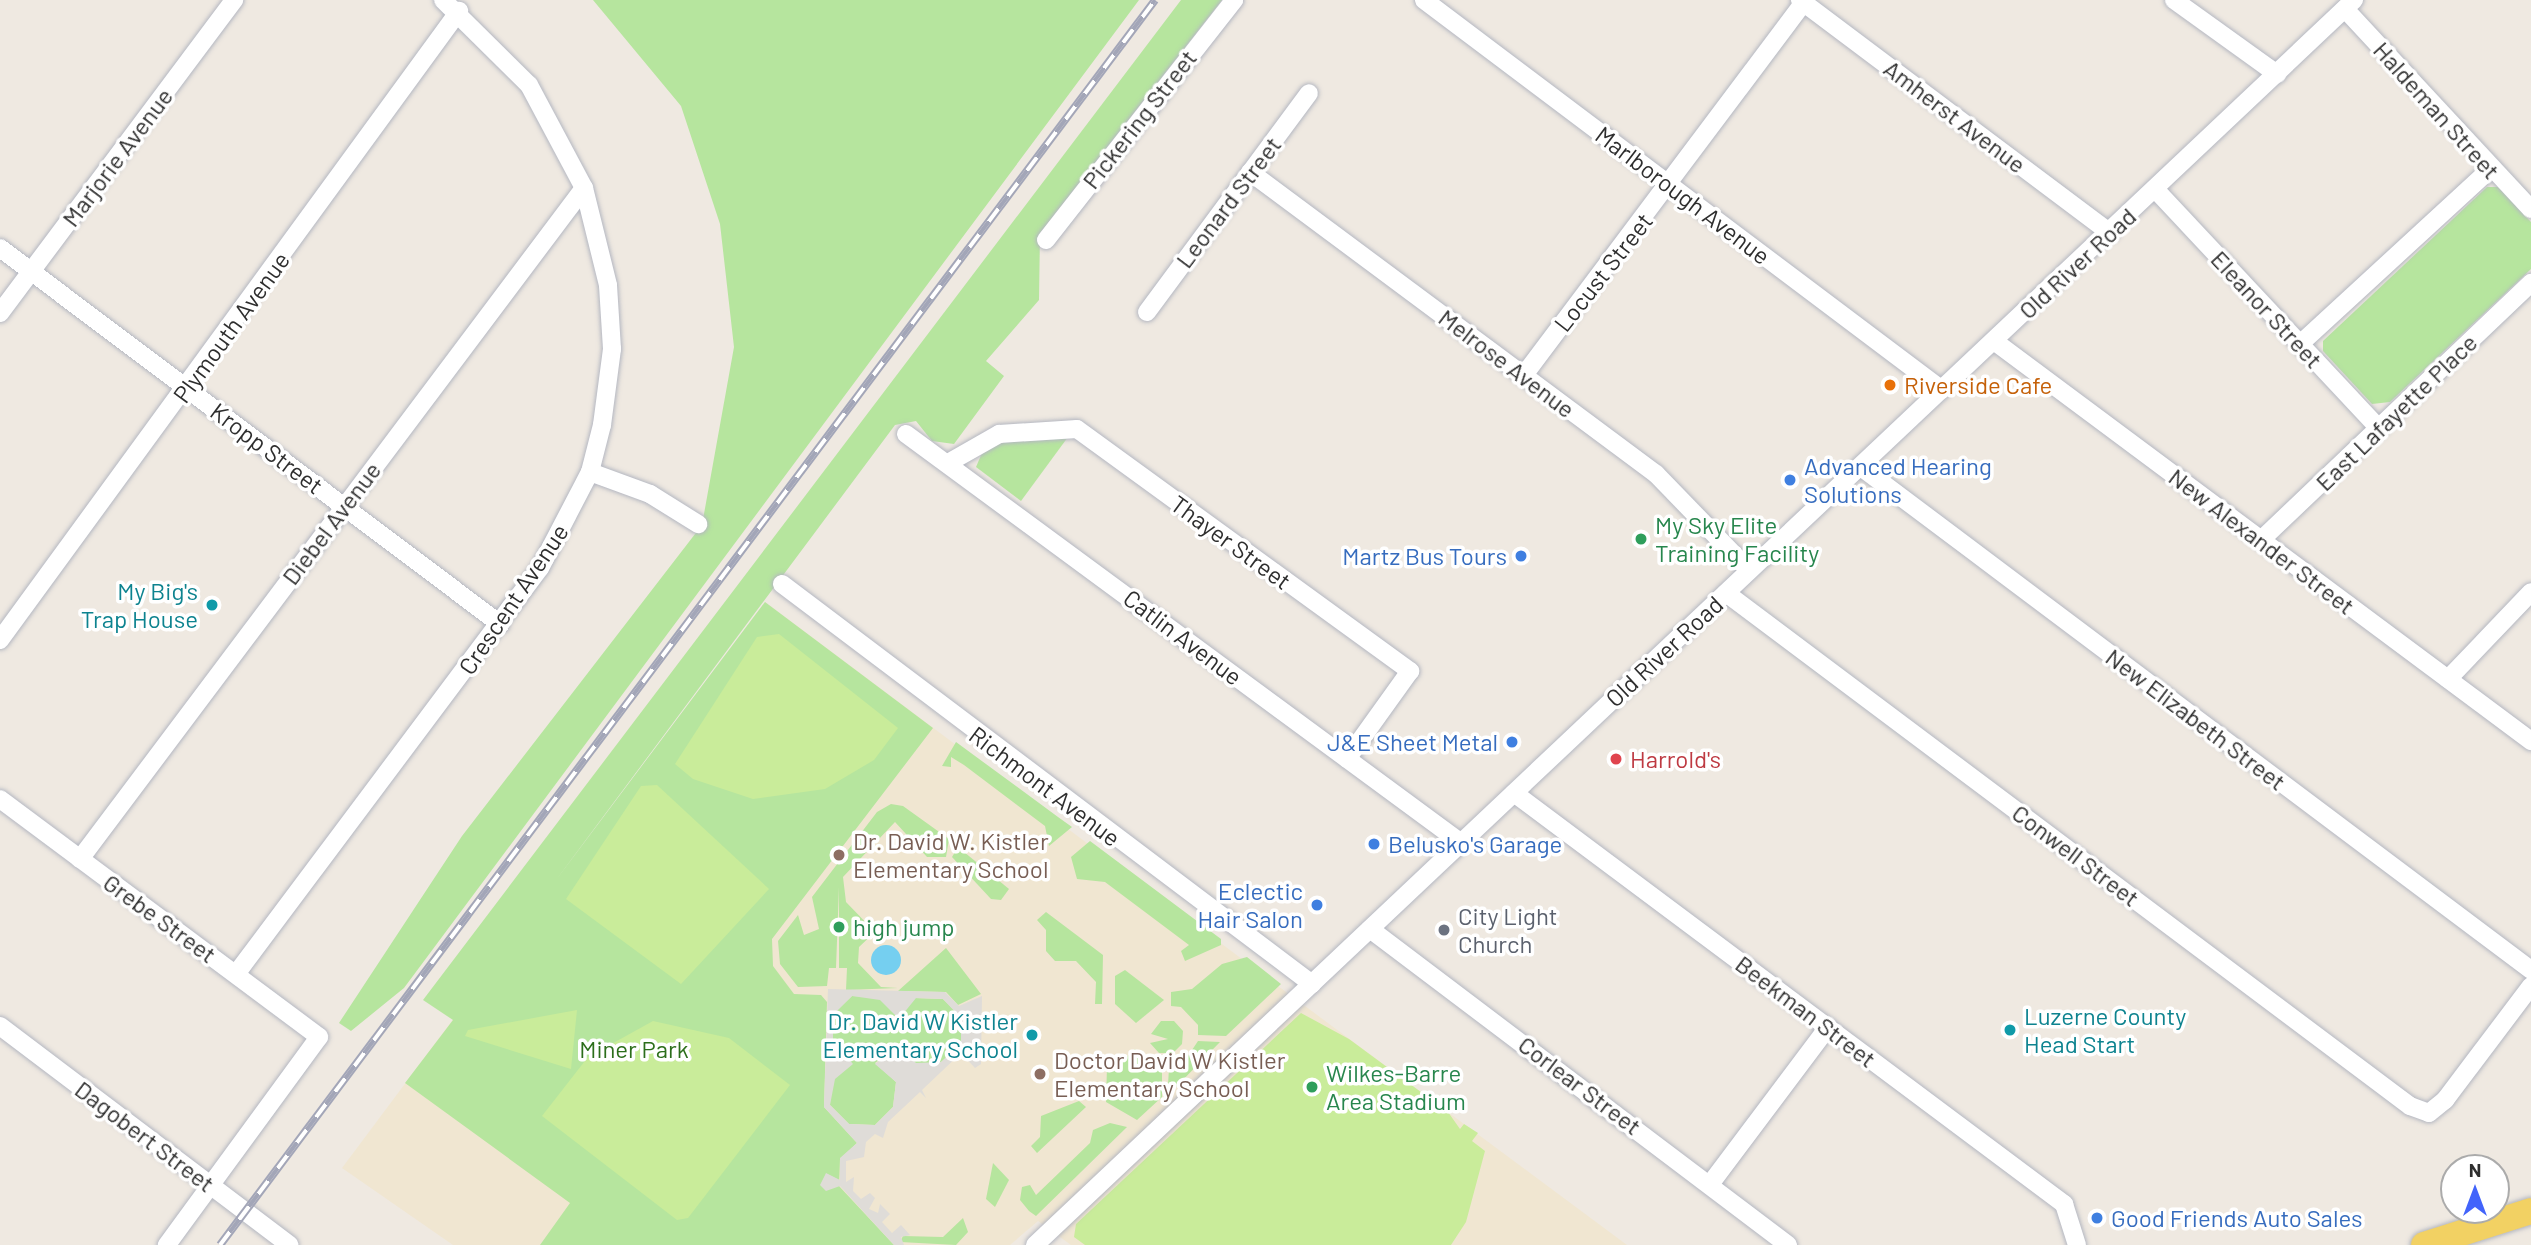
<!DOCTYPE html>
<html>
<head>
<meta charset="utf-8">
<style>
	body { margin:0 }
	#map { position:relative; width:2531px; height:1245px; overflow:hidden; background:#efe9e1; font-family:Barlow,sans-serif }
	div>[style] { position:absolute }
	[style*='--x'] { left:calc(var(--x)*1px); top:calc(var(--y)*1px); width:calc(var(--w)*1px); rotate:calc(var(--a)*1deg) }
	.education>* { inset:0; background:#f0e6d1 }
	.green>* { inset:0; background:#b6e59e }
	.pitch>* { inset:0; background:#c9ec9a }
	.plaza>* { inset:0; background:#dfdcd8 }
	.water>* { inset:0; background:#75cff0 }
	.round { border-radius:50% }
	.roads { filter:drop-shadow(0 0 2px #b4b7c1) drop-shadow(0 0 2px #b4b7c1) }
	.street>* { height:18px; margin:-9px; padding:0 9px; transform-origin:9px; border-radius:9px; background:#fff }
	.primary>* { height:26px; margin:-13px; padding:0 13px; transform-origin:13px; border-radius:13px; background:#f2d163 }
	.rail>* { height:8px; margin-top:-4px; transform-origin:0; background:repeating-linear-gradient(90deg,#fff 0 16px,#a3a6b8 0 32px); box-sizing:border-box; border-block:2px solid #a3a6b8 }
	.dots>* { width:19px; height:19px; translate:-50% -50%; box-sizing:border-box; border:4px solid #fff; border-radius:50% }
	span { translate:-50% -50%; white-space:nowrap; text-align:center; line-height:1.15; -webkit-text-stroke:7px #fff; paint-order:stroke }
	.street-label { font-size:24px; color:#2e2e2e }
	.food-label { font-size:24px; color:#c56008 }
	.left { translate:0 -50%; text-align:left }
	.shop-label { font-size:24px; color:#366cbe }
	.right { translate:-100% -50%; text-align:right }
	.leisure-label { font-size:24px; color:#27864d }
	.culture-label { font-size:24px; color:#0d838f }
	.health-label { font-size:24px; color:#be3a42 }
	.education-label { font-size:24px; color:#785e54 }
	.worship-label { font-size:24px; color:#5b616d }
	.park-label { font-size:24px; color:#2c6e1b }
	.north { position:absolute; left:2440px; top:1154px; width:70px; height:70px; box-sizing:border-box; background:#fff; border:2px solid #ababab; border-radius:50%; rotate:0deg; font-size:19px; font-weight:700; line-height:28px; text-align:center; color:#2e2e2e }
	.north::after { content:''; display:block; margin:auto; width:24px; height:32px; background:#4264fb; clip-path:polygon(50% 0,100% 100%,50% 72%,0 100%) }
</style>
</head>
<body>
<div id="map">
	<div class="education">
		<i style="clip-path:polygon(765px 602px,1274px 983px,1627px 1245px,1071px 1245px,1038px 1221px,1010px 1245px,453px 1245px,342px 1168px)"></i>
	</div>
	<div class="green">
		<i style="clip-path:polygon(593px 0,1139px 0,404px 988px,351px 1031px,339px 1023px,462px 836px,702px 525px,734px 347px,720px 224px,681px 106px)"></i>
		<i style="clip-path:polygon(1181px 0,1222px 0,1040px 233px,1039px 300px,986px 361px,1004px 376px,954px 444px,932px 441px,916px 421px,895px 425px,556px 880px,765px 602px,933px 728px,772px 939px,773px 966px,794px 994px,821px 995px,827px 1002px,824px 1107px,857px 1143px,840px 1159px,839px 1186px,894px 1245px,540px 1245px,570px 1203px,405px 1083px,453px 1020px,423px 1000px)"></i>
		<i style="clip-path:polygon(2487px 187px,2498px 187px,2531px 222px,2531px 269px,2390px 402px,2372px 404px,2323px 351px,2323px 341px)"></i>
		<i style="clip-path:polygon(1068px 437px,1021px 501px,976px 467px,982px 453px,999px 443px)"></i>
		<i style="clip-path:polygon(956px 742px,1058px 817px,1072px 827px,1049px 846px,1045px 826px,964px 765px,951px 757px,951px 767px,942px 766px)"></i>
		<i style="clip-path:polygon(891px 804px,903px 806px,949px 839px,946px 857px,927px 857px,895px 822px,843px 877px,846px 902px,875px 932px,859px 947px,858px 963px,881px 987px,898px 988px,846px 990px,847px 968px,839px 968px,839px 887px,836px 968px,829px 968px,827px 986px,798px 987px,780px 964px,778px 941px,798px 915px,804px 935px,819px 929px,812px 897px,877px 812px)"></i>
		<i style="clip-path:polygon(1090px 841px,1221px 939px,1221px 945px,1185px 961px,1181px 951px,1189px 945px,1105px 882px,1077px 879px,1071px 857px)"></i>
		<i style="clip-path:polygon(958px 847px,1009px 889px,1001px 900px,991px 899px,952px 857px)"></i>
		<i style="clip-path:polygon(1046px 912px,1103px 955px,1102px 1004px,1095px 1004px,1096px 982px,1076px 961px,1055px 961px,1046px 951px,1046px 930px,1037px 920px)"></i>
		<i style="clip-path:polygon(946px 948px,981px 994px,958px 1005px,946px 992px,898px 991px)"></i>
		<i style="clip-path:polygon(1247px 957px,1281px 984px,1226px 1036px,1198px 1035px,1198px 1025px,1181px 1007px,1171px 1006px,1171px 992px,1192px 989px,1222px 964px)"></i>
		<i style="clip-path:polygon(1125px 970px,1164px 1000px,1136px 1023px,1115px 1004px,1115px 976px)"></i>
		<i style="clip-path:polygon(852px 996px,943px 999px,961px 1017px,961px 1044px,941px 1062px,916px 1064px,898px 1046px,875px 1063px,896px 1082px,893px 1107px,875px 1125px,849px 1124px,830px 1105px,833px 1014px)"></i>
		<i style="clip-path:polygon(1161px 1021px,1174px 1021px,1183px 1031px,1182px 1044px,1173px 1053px,1159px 1053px,1150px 1043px,1168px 1039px,1151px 1034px)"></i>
		<i style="clip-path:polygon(1198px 1041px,1220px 1042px,1176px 1087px,1168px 1085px,1169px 1068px,1180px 1068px)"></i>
		<i style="clip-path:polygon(1135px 1049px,1152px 1068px,1162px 1068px,1162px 1097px,1137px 1120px,1106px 1102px,1107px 1066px,1117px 1066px)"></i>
		<i style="clip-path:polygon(1079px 1101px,1086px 1107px,1037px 1153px,1031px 1146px,1040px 1137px,1041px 1116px)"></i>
		<i style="clip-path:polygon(1110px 1123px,1127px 1127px,1036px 1216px,1029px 1211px,1020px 1200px,1022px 1187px,1030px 1185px,1036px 1195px,1090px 1143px,1093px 1130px)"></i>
		<i style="clip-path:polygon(993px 1163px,1009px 1180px,995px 1207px,986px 1199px)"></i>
		<i style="clip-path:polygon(963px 1218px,968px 1232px,956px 1245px,900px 1242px,903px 1236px,943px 1237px)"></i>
	</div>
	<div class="pitch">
		<i style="clip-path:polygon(779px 634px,898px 728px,874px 760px,825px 789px,753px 799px,693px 779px,675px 764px,757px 637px)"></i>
		<i style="clip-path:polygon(657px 785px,769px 889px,681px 984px,566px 899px,641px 786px)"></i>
		<i style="clip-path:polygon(577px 1010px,571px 1069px,465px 1036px,468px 1030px)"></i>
		<i style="clip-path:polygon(1301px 1013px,1349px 1039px,1448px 1112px,1460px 1129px,1464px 1124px,1478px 1133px,1472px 1141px,1485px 1151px,1466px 1222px,1451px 1245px,1085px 1245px,1074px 1237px,1076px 1224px)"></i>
		<i style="clip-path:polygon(653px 1021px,729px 1038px,790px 1085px,688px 1218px,677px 1220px,542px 1116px,588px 1057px)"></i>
	</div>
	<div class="plaza">
		<i style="clip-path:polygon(evenodd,828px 989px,945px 992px,959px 1006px,982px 996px,981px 1064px,975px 1068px,961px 1053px,922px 1090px,926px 1098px,920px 1092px,888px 1122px,883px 1138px,875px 1134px,866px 1142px,864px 1157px,846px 1161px,846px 1182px,854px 1177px,853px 1191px,861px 1199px,870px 1193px,875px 1198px,869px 1209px,878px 1213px,880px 1204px,890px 1214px,882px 1222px,892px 1233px,901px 1225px,910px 1235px,901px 1237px,904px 1245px,894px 1245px,840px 1186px,826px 1191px,820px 1185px,826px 1173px,840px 1180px,840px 1158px,857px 1143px,824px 1107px,828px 989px,852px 996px,880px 1000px,899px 1019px,916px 998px,943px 999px,961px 1018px,961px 1044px,941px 1062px,916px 1063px,898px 1045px,875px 1064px,896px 1082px,893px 1107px,875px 1125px,849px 1124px,830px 1105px,835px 1079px,853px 1064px,833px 1041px,833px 1015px,852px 996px)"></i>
	</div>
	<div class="water">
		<i class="round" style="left:871px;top:945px;width:30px;height:30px"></i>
	</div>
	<div class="roads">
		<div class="street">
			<i style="--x:1424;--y:0;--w:648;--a:36.98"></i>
			<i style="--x:1800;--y:0;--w:388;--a:36.9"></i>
			<i style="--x:2174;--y:0;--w:127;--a:35.7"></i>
			<i style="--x:2345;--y:9;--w:273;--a:47.1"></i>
			<i style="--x:1250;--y:172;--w:506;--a:36.64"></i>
			<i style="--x:1656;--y:474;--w:134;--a:45.9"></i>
			<i style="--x:2155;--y:189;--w:328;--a:46.9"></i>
			<i style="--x:1046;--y:240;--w:305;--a:-51.9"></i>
			<i style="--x:0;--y:248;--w:626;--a:36.94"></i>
			<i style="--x:1147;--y:312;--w:272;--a:-53.5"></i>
			<i style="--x:0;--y:313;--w:391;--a:-53.2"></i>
			<i style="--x:1994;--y:341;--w:670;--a:36.68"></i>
			<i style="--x:2300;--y:344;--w:257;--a:-42.6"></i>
			<i style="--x:1524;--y:375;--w:469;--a:-53.1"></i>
			<i style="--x:906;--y:434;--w:688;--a:36.37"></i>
			<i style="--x:948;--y:463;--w:59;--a:-29.6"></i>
			<i style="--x:999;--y:434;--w:78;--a:-3.7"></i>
			<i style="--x:1077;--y:429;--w:412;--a:36"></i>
			<i style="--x:1410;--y:671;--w:108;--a:125.6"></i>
			<i style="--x:1861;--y:467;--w:838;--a:36.9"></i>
			<i style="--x:590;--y:472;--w:64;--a:20.1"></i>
			<i style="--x:650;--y:494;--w:57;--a:32"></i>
			<i style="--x:2261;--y:540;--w:373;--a:-43.6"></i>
			<i style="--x:782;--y:584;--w:664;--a:37.04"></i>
			<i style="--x:1726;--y:593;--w:855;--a:36.87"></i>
			<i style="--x:2410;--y:1106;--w:20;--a:20"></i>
			<i style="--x:2429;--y:1113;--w:21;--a:-39"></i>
			<i style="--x:2445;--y:1100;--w:143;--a:-53"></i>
			<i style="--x:0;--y:640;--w:779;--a:-53.88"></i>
			<i style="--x:2448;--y:679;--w:120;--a:-46.3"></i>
			<i style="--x:1514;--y:793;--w:687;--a:36.77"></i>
			<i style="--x:2064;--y:1204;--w:43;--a:72.4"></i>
			<i style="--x:0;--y:799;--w:398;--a:36.7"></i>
			<i style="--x:319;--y:1037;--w:258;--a:126.2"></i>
			<i style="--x:80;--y:859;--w:839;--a:-53.09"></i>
			<i style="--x:1370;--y:929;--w:524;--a:37.09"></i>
			<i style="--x:236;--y:974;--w:507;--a:-53.18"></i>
			<i style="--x:540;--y:568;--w:108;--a:-62.5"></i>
			<i style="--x:590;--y:472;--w:49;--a:-75.7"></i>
			<i style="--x:602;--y:425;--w:77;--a:-82.5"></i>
			<i style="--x:612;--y:349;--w:64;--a:-93.6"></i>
			<i style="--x:608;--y:285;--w:100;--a:-103.9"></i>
			<i style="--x:584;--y:188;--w:117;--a:-118.1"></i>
			<i style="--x:529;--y:85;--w:121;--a:-135.3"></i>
			<i style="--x:0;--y:1026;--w:363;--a:37.1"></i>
			<i style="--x:1711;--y:1183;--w:195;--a:-53.1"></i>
			<i style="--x:1035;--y:1245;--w:1814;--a:-43.35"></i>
		</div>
		<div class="primary">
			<i style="--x:2424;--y:1245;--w:112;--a:-17.6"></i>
		</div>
	</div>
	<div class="rail">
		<i style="--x:220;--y:1245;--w:1557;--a:-53.09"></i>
	</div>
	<div class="dots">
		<i style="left:1890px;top:385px;background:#e8710a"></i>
		<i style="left:1790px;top:480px;background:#3f7fe0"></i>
		<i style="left:1641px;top:539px;background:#2e9e5b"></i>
		<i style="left:1521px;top:556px;background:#3f7fe0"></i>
		<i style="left:212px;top:605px;background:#0f9aa8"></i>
		<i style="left:1512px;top:742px;background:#3f7fe0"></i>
		<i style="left:1616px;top:759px;background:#e0444e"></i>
		<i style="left:1374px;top:844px;background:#3f7fe0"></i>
		<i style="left:839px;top:855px;background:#8d6e63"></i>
		<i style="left:1317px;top:905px;background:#3f7fe0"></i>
		<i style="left:839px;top:927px;background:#2e9e5b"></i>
		<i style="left:1444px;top:930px;background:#6b7280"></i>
		<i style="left:2010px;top:1030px;background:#0f9aa8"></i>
		<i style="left:1032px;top:1035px;background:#0f9aa8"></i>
		<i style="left:1040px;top:1074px;background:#8d6e63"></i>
		<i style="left:1312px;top:1087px;background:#2e9e5b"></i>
		<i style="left:2097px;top:1218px;background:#3f7fe0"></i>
	</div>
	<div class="street-label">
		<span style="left:2437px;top:110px;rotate:48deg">Haldeman Street</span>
		<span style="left:1955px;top:116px;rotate:37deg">Amherst Avenue</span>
		<span style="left:1139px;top:119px;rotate:-52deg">Pickering Street</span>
		<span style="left:117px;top:157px;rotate:-53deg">Marjorie Avenue</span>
		<span style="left:1683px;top:195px;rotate:37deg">Marlborough Avenue</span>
		<span style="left:1228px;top:202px;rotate:-53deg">Leonard Street</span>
		<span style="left:2077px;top:263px;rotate:-43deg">Old River Road</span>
		<span style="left:1603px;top:272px;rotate:-52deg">Locust Street</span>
		<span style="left:2267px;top:309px;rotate:47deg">Eleanor Street</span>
		<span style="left:231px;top:327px;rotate:-54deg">Plymouth Avenue</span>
		<span style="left:1507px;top:363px;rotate:37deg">Melrose Avenue</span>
		<span style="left:2396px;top:412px;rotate:-44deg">East Lafayette Place</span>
		<span style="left:267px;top:448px;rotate:37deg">Kropp Street</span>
		<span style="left:331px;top:523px;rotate:-53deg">Diebel Avenue</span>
		<span style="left:2262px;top:541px;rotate:37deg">New Alexander Street</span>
		<span style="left:1231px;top:542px;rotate:36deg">Thayer Street</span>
		<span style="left:513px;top:599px;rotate:-56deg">Crescent Avenue</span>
		<span style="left:1183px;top:637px;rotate:37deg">Catlin Avenue</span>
		<span style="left:1664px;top:651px;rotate:-43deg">Old River Road</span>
		<span style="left:2196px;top:719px;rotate:37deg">New Elizabeth Street</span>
		<span style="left:1045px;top:786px;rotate:37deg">Richmont Avenue</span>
		<span style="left:2076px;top:855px;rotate:37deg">Conwell Street</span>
		<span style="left:160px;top:918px;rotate:36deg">Grebe Street</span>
		<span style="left:1806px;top:1011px;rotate:37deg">Beekman Street</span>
		<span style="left:1580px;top:1085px;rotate:37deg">Corlear Street</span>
		<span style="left:145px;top:1136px;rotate:37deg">Dagobert Street</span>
	</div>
	<div class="food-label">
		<span class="left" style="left:1904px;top:385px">Riverside Cafe</span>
	</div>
	<div class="shop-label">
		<span class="left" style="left:1804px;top:480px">Advanced Hearing<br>Solutions</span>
		<span class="right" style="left:1507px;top:556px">Martz Bus Tours</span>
		<span class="right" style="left:1498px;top:742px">J&amp;E Sheet Metal</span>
		<span class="left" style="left:1388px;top:844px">Belusko's Garage</span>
		<span class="right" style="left:1303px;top:905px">Eclectic<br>Hair Salon</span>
		<span class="left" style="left:2111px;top:1218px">Good Friends Auto Sales</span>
	</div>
	<div class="leisure-label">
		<span class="left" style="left:1655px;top:539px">My Sky Elite<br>Training Facility</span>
		<span class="left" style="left:853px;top:927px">high jump</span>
		<span class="left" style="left:1326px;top:1087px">Wilkes-Barre<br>Area Stadium</span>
	</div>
	<div class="culture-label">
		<span class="right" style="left:198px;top:605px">My Big's<br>Trap House</span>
		<span class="left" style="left:2024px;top:1030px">Luzerne County<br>Head Start</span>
		<span class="right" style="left:1018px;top:1035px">Dr. David W Kistler<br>Elementary School</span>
	</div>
	<div class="health-label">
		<span class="left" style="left:1630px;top:759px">Harrold's</span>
	</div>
	<div class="education-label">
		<span class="left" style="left:853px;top:855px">Dr. David W. Kistler<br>Elementary School</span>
		<span class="left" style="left:1054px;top:1074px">Doctor David W Kistler<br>Elementary School</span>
	</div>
	<div class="worship-label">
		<span class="left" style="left:1458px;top:930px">City Light<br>Church</span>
	</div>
	<div class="park-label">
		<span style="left:634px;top:1049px">Miner Park</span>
	</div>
	<div class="north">N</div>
</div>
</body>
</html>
